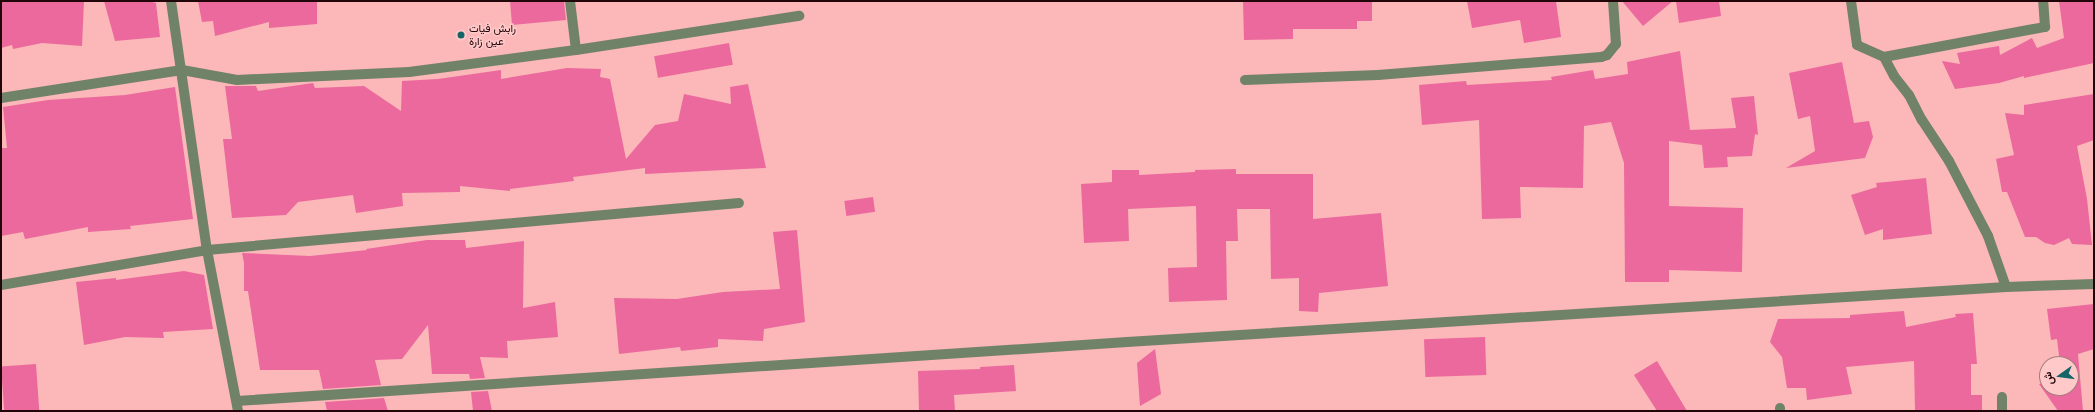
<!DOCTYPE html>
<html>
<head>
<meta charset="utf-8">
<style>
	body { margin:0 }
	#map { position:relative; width:2095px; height:412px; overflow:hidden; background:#fcb7b9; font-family:Arial,Vazirmatn,sans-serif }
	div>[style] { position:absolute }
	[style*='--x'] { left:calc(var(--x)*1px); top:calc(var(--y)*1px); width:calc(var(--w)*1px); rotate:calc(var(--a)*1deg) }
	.building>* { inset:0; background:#eb699d; transform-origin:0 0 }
	.minor>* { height:10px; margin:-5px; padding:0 5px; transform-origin:5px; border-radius:5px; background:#708368 }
	.dots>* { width:11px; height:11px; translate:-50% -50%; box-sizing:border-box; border:2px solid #ffc9ca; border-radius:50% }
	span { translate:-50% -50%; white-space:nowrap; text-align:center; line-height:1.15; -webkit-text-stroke:3px #ffc9ca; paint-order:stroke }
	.poi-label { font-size:11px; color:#220508 }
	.left { translate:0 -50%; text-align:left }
	.frame { position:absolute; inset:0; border:2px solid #220508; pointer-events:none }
	.north { position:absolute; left:2039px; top:356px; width:40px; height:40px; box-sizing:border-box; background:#ffc9ca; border:1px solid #a77b7c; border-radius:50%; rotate:256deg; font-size:11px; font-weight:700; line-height:16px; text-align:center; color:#220508 }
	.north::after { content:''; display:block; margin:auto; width:14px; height:18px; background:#166567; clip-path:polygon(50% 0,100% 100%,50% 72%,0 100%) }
</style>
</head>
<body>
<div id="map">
	<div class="building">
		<i style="clip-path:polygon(1px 1px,84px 1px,82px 46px,42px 43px,13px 49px,12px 45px,1px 48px)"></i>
		<i style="clip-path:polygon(104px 1px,149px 1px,156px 3px,160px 37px,115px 41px)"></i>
		<i style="clip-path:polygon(198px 1px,317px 1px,317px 24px,269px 28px,269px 22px,215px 36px,213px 21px,202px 22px)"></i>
		<i style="clip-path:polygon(510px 1px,564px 1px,566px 20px,512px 25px)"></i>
		<i style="clip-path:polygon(1243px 1px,1372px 1px,1372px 21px,1357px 21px,1357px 29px,1293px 29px,1293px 39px,1244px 40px)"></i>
		<i style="clip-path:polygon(1467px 1px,1556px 1px,1561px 37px,1524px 43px,1520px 20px,1472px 28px)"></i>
		<i style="clip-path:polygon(1622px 1px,1673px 1px,1643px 26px)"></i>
		<i style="clip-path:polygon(1676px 1px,1719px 1px,1721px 16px,1679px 23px)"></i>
		<i style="clip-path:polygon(2059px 1px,2094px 1px,2094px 63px,2024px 78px,2024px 76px,1999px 83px,1955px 89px,1942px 61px,1960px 64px,1957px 53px,1999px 46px,2000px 55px,2032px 38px,2037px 48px,2064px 38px)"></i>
		<i style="left:729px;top:43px;width:22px;height:76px;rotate:80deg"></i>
		<i style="clip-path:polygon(1680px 51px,1690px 130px,1736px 128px,1731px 98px,1754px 96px,1758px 135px,1755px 134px,1752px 156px,1727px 157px,1728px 167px,1704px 168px,1702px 145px,1669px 141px,1669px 206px,1743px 208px,1742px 272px,1669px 270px,1669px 282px,1625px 282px,1624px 163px,1611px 122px,1584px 126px,1583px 188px,1520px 187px,1521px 218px,1482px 219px,1479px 120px,1422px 125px,1419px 85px,1466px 81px,1467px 85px,1552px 80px,1551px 77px,1593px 70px,1595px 79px,1628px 74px,1627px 62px)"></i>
		<i style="clip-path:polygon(1842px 62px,1854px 123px,1869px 121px,1873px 137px,1865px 158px,1786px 168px,1815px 151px,1810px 116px,1798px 119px,1789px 73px)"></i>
		<i style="clip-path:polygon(567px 68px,601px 69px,600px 77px,610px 79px,626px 159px,655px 125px,678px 121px,684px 94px,731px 104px,730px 87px,748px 84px,766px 168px,645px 174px,645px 168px,573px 177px,574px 181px,510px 189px,510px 191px,460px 186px,460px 192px,402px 193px,403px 206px,356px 213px,353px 195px,298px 202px,286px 215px,232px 218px,223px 139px,232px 139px,225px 86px,256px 86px,258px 91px,313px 83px,315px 88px,364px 86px,401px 111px,402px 81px,438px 79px,501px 70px,501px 79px)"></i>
		<i style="clip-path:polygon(175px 87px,193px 219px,130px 226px,131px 229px,88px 232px,88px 227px,25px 239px,23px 232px,1px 236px,1px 148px,7px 148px,3px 107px,48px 100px,125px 95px)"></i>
		<i style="clip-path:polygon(2094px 94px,2094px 140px,2077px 146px,2087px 199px,2092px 245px,2072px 244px,2069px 238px,2054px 245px,2045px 243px,2036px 237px,2025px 237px,2007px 192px,2002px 192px,1996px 159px,2014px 155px,2005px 113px,2024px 115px,2024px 105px)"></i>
		<i style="clip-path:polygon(1236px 169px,1236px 174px,1313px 174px,1313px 219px,1381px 213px,1388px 286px,1319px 293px,1318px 312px,1299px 311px,1299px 278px,1271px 279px,1270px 209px,1237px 209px,1238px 241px,1226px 241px,1227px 300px,1169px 302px,1168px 268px,1197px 267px,1196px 206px,1128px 209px,1129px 241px,1084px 243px,1081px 184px,1112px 182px,1112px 170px,1139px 170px,1139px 175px,1195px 172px,1195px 170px)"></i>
		<i style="clip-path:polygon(1926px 178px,1932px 234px,1883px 240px,1883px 229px,1865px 235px,1851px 195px,1877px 187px,1876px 183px)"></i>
		<i style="left:873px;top:197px;width:15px;height:29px;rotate:82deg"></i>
		<i style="clip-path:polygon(797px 230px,805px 322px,764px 329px,763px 341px,718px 339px,718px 347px,681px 351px,680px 347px,619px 354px,614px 298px,677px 299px,723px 292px,780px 289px,773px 232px)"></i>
		<i style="clip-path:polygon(427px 240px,465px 240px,466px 248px,524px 241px,523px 308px,555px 302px,558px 337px,507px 341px,508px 358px,480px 357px,485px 378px,470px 379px,469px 374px,432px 374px,428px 325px,402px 359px,375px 360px,381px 385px,323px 389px,319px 370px,260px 370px,248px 291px,244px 291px,244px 263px,242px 253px,310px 256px,367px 250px,366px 249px)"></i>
		<i style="clip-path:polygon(184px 271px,204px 275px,213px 329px,163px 332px,164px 338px,125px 337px,84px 345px,76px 282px,116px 278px,116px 280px)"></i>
		<i style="clip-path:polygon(2094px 304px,2094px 349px,2078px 354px,2083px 411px,2058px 411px,2039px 384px,2047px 383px,2047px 388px,2071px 388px,2071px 364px,2060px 364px,2057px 339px,2051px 340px,2047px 309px)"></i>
		<i style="clip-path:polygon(1904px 311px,1906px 327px,1956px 317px,1955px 314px,1973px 313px,1977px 364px,1971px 364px,1971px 395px,1982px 395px,1982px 411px,1915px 411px,1914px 361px,1846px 367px,1852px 394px,1807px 400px,1806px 388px,1787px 388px,1782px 357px,1770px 342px,1778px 319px,1850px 318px,1850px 315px)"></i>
		<i style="left:1485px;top:337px;width:38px;height:61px;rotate:88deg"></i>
		<i style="clip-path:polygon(1155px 349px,1161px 394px,1140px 406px,1137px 363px)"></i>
		<i style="clip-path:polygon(1657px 361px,1687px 411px,1657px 411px,1634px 375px)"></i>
		<i style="left:36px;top:364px;width:47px;height:35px;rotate:86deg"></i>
		<i style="clip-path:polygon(1014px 365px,1016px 391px,954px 395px,955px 411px,919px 411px,918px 371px,980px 369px,980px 367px)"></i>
		<i style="clip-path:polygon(488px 391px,492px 411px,473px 411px,471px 392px)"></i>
		<i style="clip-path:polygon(384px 398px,388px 411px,327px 411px,325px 402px)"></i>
	</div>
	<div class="minor">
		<i style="--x:171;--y:1;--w:252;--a:81.8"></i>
		<i style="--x:207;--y:250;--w:164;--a:79.1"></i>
		<i style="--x:570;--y:1;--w:49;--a:83"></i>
		<i style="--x:1851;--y:1;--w:44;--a:82.2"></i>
		<i style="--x:1857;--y:45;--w:30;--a:24"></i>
		<i style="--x:1884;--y:57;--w:21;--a:62"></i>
		<i style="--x:1894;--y:76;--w:24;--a:52"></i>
		<i style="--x:1909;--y:95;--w:28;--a:63"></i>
		<i style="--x:1922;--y:120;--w:49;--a:56.6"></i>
		<i style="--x:1949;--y:161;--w:85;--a:62.5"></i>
		<i style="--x:1988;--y:236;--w:54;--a:70.6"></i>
		<i style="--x:1884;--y:57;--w:164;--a:-10.6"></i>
		<i style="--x:2045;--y:27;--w:26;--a:-94"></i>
		<i style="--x:1245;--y:80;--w:133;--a:-2.2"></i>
		<i style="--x:1378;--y:75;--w:224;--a:-4.6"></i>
		<i style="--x:1601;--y:57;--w:6;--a:-18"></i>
		<i style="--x:1607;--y:55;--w:14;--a:-51"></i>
		<i style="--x:1616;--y:44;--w:43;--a:-94"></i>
		<i style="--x:1;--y:98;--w:183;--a:-8.8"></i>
		<i style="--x:182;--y:70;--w:56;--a:10.3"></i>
		<i style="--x:237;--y:80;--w:172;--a:-2.7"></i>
		<i style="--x:409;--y:72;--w:168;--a:-7.5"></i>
		<i style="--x:576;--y:50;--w:226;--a:-8.7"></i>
		<i style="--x:1;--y:285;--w:209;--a:-9.6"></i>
		<i style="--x:207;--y:250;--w:534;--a:-5.05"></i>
		<i style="--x:237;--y:401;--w:892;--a:-3.79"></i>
		<i style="--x:1127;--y:342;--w:881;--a:-3.58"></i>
		<i style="--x:2006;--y:287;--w:88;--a:-2"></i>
		<i style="--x:1780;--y:411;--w:3;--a:-90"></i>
		<i style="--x:2002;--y:411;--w:14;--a:-90"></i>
	</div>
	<div class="dots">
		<i style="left:461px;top:35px;background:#166567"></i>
	</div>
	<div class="poi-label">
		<span class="left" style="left:469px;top:35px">رابش فيات<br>عين زارة</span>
	</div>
	<div class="frame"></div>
	<div class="north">ش</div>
</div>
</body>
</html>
